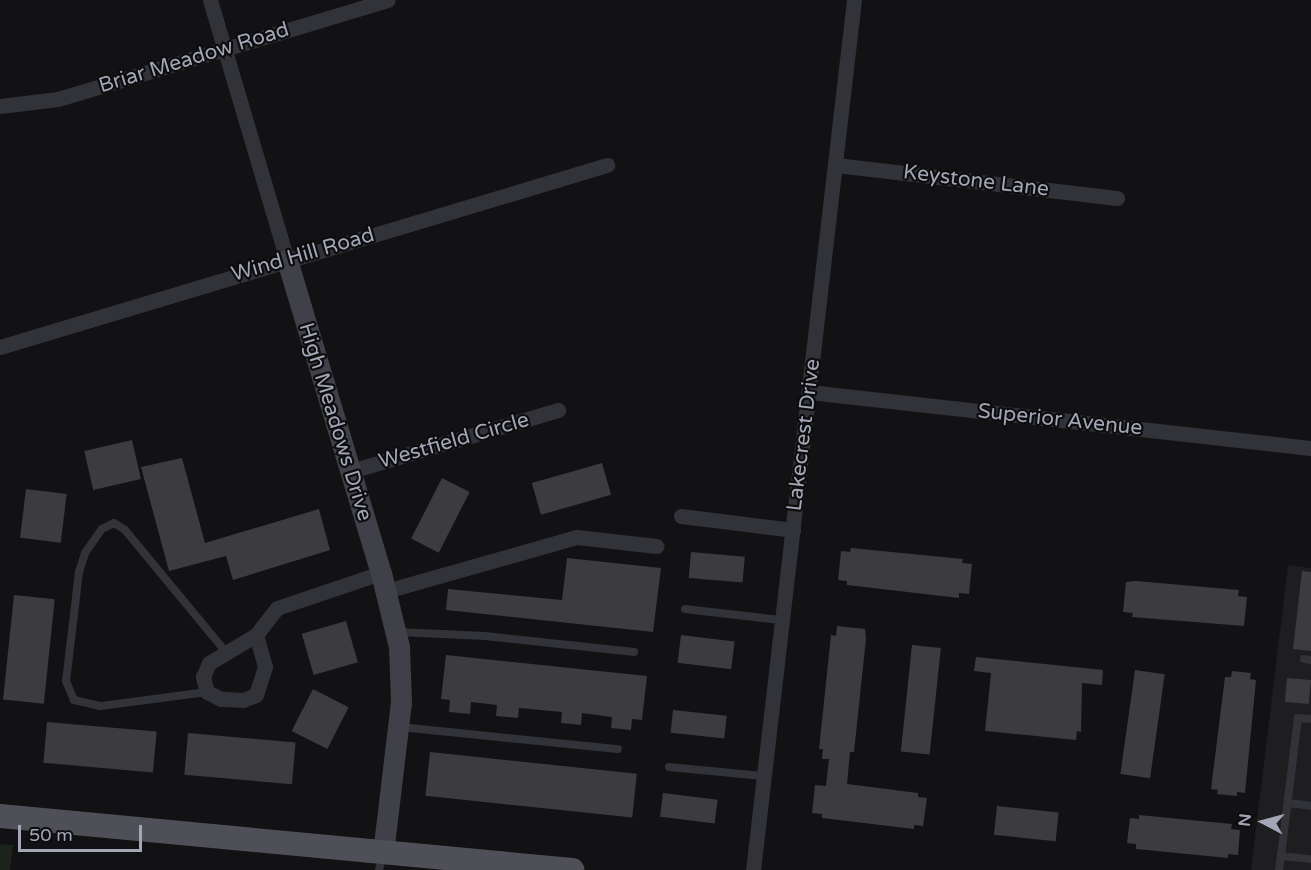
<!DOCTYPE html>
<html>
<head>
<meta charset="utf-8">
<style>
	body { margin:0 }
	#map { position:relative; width:1311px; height:870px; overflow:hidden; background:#121113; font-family:"Varela Round",sans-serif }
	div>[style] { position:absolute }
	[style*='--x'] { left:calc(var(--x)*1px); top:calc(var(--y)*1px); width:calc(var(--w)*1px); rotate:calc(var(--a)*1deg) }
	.built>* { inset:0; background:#1e1d20 }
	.green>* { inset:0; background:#1c231d }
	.building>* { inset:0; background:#3c3b40; transform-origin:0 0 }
	.lane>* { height:8px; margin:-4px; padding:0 4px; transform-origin:4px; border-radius:4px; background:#323338 }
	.street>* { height:15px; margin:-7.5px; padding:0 7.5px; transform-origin:7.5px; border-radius:7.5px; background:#323338 }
	.secondary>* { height:21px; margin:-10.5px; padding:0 10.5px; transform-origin:10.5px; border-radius:10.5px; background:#404148 }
	.primary>* { height:24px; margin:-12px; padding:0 12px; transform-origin:12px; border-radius:12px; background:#4e4f57 }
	span { translate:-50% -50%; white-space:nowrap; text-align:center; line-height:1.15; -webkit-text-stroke:4.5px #0d0c0e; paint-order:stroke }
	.street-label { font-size:21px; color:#a3a6b4 }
	.north { position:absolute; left:1233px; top:792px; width:60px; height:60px; -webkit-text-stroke:4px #0d0c0e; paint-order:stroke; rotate:276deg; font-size:16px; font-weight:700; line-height:24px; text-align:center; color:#a3a6b4 }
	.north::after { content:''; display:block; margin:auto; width:21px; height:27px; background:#a3a6b4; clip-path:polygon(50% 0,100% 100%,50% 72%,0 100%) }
	.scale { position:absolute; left:18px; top:825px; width:124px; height:27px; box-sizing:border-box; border:3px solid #a3a6b4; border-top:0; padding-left:8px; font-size:18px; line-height:21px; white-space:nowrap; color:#a3a6b4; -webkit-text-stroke:4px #0d0c0e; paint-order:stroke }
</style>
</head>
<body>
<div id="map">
	<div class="built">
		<i style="clip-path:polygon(1288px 565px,1311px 568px,1311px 870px,1251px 870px)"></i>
	</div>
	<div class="green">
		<i style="clip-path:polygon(0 844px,13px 845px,10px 870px,0 870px)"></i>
	</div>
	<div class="building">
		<i style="left:132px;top:440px;width:40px;height:49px;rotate:77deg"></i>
		<i style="clip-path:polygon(182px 458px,205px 543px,319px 509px,330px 550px,233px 580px,226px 556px,169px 571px,141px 467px)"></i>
		<i style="left:602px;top:463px;width:33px;height:73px;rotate:74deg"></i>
		<i style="left:442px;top:478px;width:31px;height:68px;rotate:27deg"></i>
		<i style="left:26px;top:489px;width:41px;height:49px;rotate:7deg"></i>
		<i style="clip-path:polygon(851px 548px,963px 559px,962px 563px,972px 564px,969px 594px,959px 593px,959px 598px,847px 585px,847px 581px,838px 580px,841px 551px,850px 552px)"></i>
		<i style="left:691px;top:552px;width:54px;height:26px;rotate:5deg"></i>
		<i style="clip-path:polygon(567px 558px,661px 568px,653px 632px,446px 610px,448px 589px,562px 600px)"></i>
		<i style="clip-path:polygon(1302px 571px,1311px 572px,1311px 651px,1293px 649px)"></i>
		<i style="clip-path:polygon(1136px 581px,1239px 590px,1238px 596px,1247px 597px,1244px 626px,1132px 617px,1133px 613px,1123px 612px,1126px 582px)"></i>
		<i style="left:14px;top:595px;width:41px;height:105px;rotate:6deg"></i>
		<i style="left:346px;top:621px;width:43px;height:46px;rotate:74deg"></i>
		<i style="clip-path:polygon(837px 626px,865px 629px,866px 639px,854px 752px,850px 752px,847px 784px,918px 793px,918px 797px,927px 798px,923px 826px,914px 825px,914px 829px,822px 818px,822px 814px,812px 813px,815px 785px,826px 786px,829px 759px,822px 759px,823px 749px,819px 749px,831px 635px,836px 636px)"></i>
		<i style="left:681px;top:635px;width:54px;height:28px;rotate:7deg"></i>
		<i style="left:912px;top:645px;width:29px;height:107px;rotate:6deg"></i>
		<i style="clip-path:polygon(446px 655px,647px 676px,642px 720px,632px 719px,631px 730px,611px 728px,612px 717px,582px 713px,581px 725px,561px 723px,562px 712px,519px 708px,518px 718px,496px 716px,497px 705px,471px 702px,470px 714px,449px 712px,450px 700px,441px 699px)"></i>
		<i style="clip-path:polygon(976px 657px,1103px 670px,1102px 685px,1082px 683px,1081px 732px,1077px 731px,1076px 740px,985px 731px,991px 673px,974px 671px)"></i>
		<i style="left:1135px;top:670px;width:30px;height:105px;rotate:8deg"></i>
		<i style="clip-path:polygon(1232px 671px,1251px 673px,1250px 679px,1256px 680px,1245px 793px,1237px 792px,1237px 796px,1217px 794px,1218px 790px,1211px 789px,1225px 677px,1231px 677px)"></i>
		<i style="left:1287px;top:678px;width:24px;height:24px;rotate:5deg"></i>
		<i style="left:313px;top:689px;width:40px;height:47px;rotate:27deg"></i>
		<i style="left:673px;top:710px;width:54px;height:23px;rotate:6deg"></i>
		<i style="left:47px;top:722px;width:110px;height:41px;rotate:5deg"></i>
		<i style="left:188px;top:733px;width:108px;height:42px;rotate:5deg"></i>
		<i style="left:430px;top:752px;width:208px;height:44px;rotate:6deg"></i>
		<i style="left:663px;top:793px;width:55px;height:24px;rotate:7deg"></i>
		<i style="left:997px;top:806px;width:62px;height:29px;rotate:6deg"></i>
		<i style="clip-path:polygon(1139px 815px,1232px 824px,1231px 829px,1240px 830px,1238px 855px,1228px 854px,1228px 858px,1136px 849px,1136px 844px,1127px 843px,1130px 818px,1139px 819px)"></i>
	</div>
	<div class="lane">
		<i style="--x:685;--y:609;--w:96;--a:6.6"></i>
		<i style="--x:398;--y:632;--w:87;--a:2.6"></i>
		<i style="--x:485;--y:636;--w:150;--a:6.1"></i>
		<i style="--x:1304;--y:659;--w:7;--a:8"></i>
		<i style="--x:207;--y:692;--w:108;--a:172.5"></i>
		<i style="--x:100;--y:706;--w:27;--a:-167"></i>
		<i style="--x:74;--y:700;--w:21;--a:-113"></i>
		<i style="--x:66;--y:681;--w:110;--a:-83.2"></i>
		<i style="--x:79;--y:572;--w:20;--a:-72"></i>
		<i style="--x:85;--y:553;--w:29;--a:-55"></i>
		<i style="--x:102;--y:529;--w:13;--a:-27"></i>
		<i style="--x:114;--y:523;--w:13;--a:32"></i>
		<i style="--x:125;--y:530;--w:158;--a:50.4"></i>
		<i style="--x:400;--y:727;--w:219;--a:5.8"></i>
		<i style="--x:669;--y:767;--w:94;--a:5.5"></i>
		<i style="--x:1288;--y:803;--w:23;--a:7"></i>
		<i style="--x:1281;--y:856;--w:139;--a:-83"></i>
		<i style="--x:1298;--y:718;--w:13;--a:4"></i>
		<i style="--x:379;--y:870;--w:16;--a:-76"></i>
		<i style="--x:1279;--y:870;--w:14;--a:-82"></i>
		<i style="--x:1281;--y:856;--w:30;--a:6"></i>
	</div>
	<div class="street">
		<i style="--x:210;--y:0;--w:271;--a:73.5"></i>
		<i style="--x:0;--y:106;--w:58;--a:-6.9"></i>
		<i style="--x:58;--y:99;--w:344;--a:-16.7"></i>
		<i style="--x:836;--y:165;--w:283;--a:6.7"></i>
		<i style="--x:0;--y:347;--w:634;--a:-16.69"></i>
		<i style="--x:809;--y:392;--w:505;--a:6.37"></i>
		<i style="--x:351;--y:471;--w:216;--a:-16.4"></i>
		<i style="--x:681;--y:516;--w:113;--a:7.1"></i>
		<i style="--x:386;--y:591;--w:198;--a:-15.8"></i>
		<i style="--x:577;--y:537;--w:80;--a:6.5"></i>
		<i style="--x:256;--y:635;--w:33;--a:74"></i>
		<i style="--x:265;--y:667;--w:29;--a:108"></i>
		<i style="--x:256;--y:695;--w:14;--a:159"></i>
		<i style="--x:243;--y:700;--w:22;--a:-177"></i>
		<i style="--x:221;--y:699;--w:16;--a:-153"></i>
		<i style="--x:207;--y:692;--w:16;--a:-105"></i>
		<i style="--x:203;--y:677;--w:15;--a:-67"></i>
		<i style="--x:209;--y:663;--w:55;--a:-30.8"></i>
		<i style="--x:256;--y:635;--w:34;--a:-52"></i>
		<i style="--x:277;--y:608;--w:110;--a:-18.6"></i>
		<i style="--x:753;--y:870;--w:876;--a:-83.38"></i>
	</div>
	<div class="secondary">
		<i style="--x:287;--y:260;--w:327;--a:73.3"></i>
		<i style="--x:381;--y:573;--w:76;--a:76.3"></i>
		<i style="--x:399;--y:647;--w:55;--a:87.9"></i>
		<i style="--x:401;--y:702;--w:151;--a:96.8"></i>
	</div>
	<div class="primary">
		<i style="--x:0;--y:816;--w:575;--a:5.39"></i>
	</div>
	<div class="street-label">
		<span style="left:194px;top:58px;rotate:-17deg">Briar Meadow Road</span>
		<span style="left:976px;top:181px;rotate:7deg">Keystone Lane</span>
		<span style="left:303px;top:255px;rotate:-16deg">Wind Hill Road</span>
		<span style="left:1060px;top:420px;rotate:6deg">Superior Avenue</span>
		<span style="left:335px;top:422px;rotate:73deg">High Meadows Drive</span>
		<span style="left:804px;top:435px;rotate:-83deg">Lakecrest Drive</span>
		<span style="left:454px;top:441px;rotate:-16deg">Westfield Circle</span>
	</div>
	<div class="north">N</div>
	<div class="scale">50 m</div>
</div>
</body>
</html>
